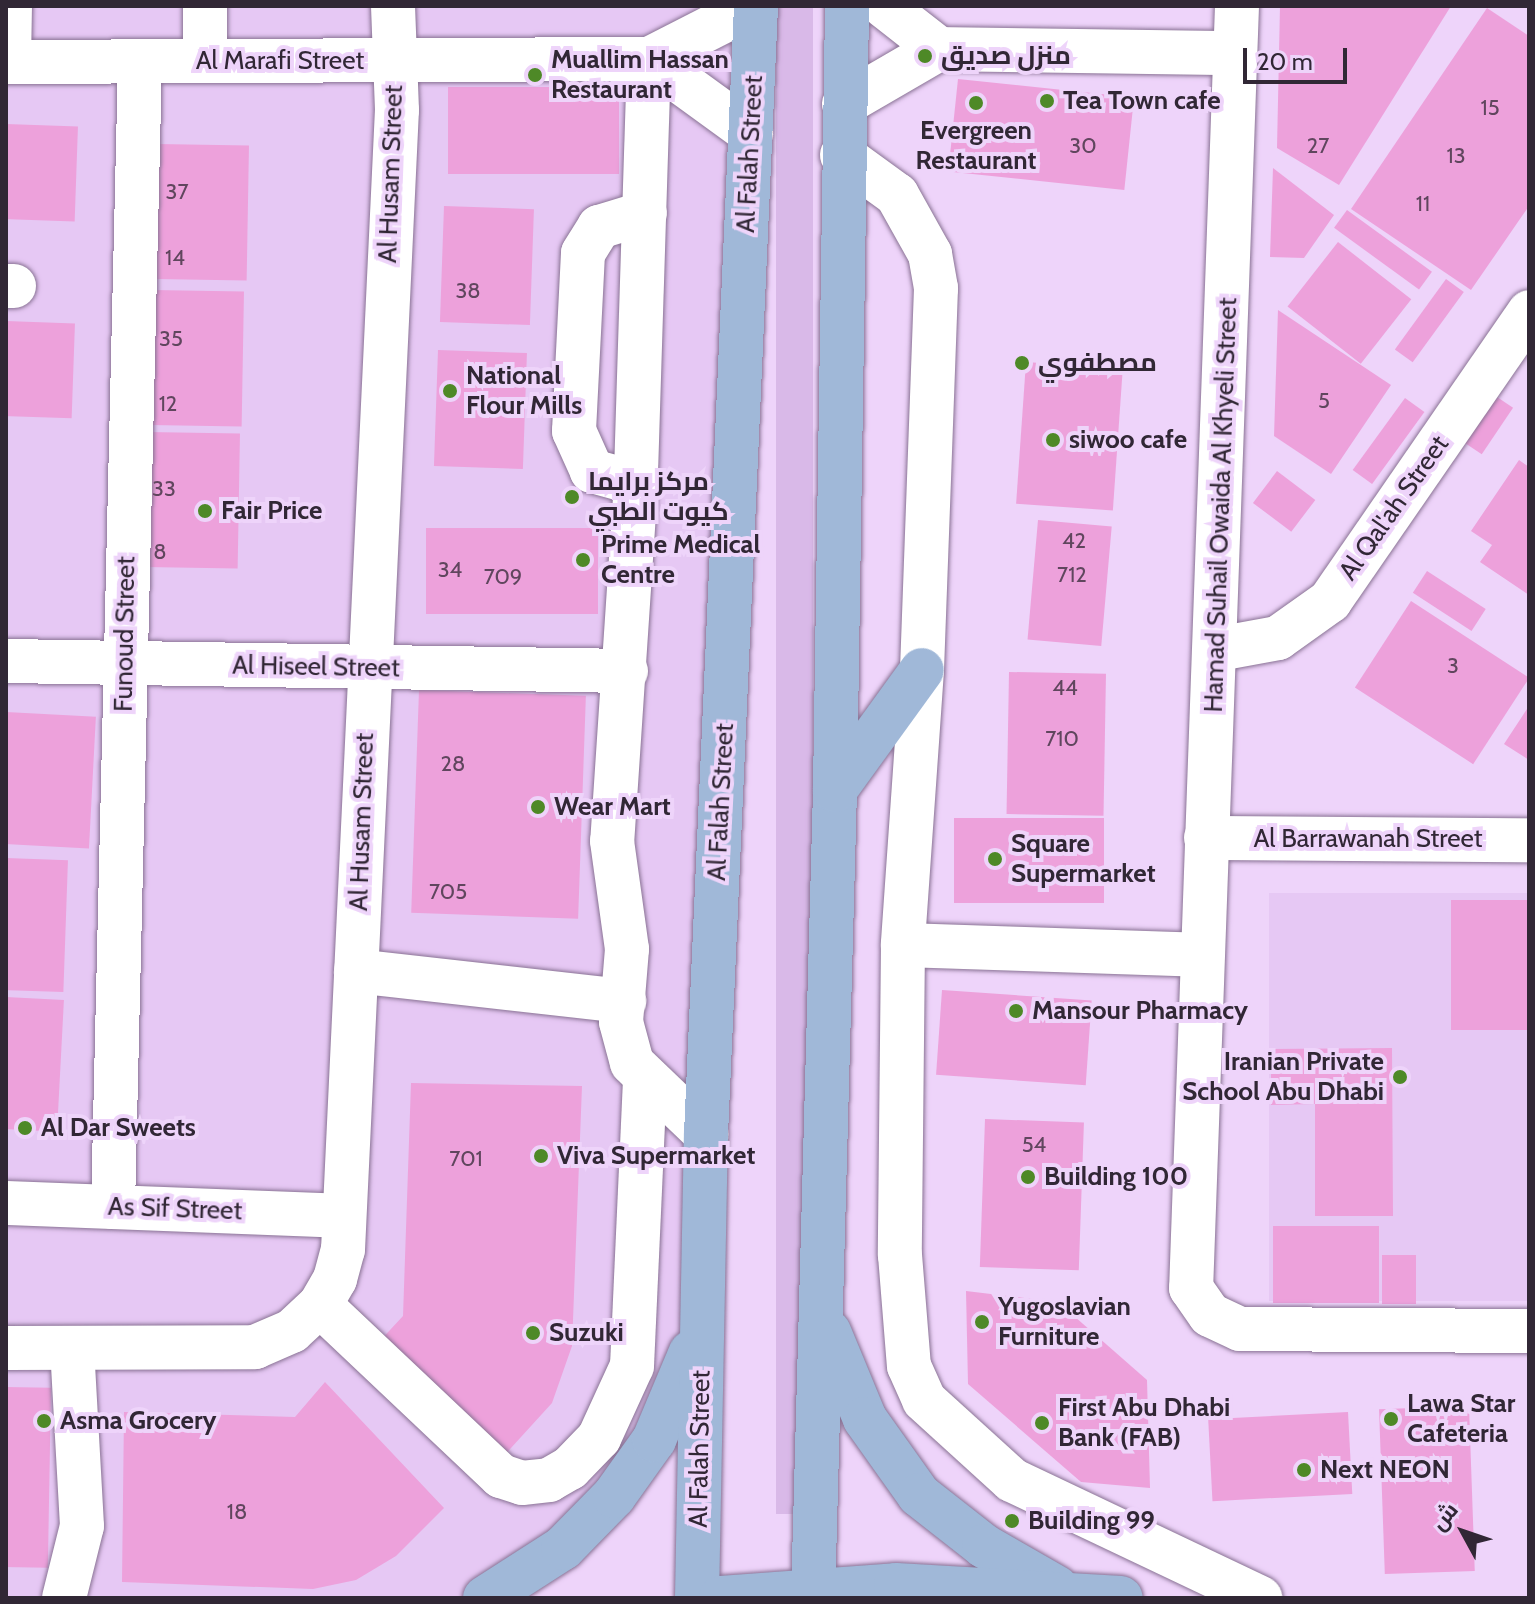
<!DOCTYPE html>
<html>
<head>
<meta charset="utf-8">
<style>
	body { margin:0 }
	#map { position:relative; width:1535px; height:1604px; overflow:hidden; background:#eed4fa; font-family:Cabin,Cairo,sans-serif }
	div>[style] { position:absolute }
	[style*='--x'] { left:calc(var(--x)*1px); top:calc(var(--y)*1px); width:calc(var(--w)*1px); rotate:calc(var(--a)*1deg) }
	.built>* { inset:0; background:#e6c8f4; transform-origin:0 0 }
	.green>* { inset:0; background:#d9b9e8; transform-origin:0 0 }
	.building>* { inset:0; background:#eda1db; transform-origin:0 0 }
	.roads { filter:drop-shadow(0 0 2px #897294) drop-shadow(0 0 2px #897294) }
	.minor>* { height:44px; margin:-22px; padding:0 22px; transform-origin:22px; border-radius:22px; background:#fff }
	.major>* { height:44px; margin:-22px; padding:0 22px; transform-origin:22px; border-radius:22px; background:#a0b8d8 }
	.dots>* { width:22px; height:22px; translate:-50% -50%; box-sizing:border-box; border:4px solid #eed4fa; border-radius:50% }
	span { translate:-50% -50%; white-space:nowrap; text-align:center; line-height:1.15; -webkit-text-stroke:8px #eed4fa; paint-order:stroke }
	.number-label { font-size:22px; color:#60465e }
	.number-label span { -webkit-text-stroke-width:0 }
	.poi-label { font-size:26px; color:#312735; font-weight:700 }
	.left { translate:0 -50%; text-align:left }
	.right { translate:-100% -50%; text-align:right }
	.street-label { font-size:26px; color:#312735 }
	.frame { position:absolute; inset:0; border:8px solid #312735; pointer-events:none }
	.north { position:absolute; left:1423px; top:1492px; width:80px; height:80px; -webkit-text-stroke:6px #eed4fa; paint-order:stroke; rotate:310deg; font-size:22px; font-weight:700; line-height:32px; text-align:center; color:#312735 }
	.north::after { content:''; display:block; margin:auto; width:28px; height:36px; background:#312735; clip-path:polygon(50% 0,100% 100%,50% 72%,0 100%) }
	.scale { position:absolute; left:1243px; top:48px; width:104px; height:36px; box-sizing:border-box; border:4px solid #312735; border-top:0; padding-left:10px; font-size:24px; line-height:28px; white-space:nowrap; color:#312735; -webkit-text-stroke:6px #eed4fa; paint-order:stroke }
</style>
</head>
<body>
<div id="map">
	<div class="built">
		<i style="clip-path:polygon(6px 6px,732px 6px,685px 1329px,612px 1479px,501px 1577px,463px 1596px,6px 1598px)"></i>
		<i style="left:1529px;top:893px;width:408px;height:260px;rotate:90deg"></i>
	</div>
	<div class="green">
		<i style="left:776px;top:6px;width:37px;height:1508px"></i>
	</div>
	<div class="building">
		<i style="clip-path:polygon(1280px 6px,1451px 6px,1339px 185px,1277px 148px)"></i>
		<i style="clip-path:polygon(1487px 8px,1529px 36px,1529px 206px,1471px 290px,1351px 209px)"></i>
		<i style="left:958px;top:79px;width:177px;height:93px;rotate:6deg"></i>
		<i style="left:448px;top:87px;width:171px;height:87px"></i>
		<i style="left:6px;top:124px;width:72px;height:95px;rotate:2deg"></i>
		<i style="left:157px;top:144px;width:92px;height:135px;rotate:1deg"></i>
		<i style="clip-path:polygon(1273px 168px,1334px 215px,1304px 258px,1270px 257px)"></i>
		<i style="left:444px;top:206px;width:90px;height:116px;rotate:2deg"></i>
		<i style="left:1347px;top:210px;width:105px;height:22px;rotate:36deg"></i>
		<i style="left:1338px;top:242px;width:93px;height:82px;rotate:38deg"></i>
		<i style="left:1446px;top:279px;width:22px;height:87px;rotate:36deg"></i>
		<i style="left:152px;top:290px;width:92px;height:135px;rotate:1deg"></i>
		<i style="clip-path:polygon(1278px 310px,1391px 385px,1331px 474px,1274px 436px)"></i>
		<i style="left:6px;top:321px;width:69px;height:95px;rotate:2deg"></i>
		<i style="left:438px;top:350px;width:89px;height:116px;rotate:2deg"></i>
		<i style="left:1026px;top:362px;width:97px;height:142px;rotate:4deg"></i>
		<i style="left:1494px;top:395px;width:23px;height:56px;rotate:34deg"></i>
		<i style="left:1405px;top:398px;width:24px;height:89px;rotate:36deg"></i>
		<i style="left:147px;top:432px;width:93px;height:135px;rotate:1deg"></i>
		<i style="clip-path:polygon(1519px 460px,1529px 467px,1529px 595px,1480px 562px,1492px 545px,1471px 531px)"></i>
		<i style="left:1277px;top:471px;width:48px;height:40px;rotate:37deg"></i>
		<i style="left:1038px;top:520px;width:74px;height:120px;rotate:5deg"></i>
		<i style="left:426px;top:528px;width:172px;height:86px"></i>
		<i style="left:1427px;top:571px;width:70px;height:26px;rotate:33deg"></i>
		<i style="left:1411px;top:601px;width:141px;height:103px;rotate:33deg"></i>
		<i style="left:1009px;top:672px;width:97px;height:142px;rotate:1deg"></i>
		<i style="left:419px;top:690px;width:167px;height:223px;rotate:2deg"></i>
		<i style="clip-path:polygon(1529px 706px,1529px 760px,1504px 744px)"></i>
		<i style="left:6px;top:712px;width:90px;height:132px;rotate:3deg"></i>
		<i style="left:954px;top:818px;width:150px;height:85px"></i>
		<i style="left:6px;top:858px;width:62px;height:132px;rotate:2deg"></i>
		<i style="left:1529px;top:900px;width:130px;height:78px;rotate:90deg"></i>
		<i style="left:942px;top:990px;width:150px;height:85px;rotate:4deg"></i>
		<i style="left:6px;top:997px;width:58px;height:132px;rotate:3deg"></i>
		<i style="clip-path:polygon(1392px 1048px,1393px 1216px,1315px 1216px,1315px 1104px,1271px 1105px,1271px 1049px)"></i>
		<i style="clip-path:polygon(411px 1083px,582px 1086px,572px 1346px,552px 1403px,499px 1461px,377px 1344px,403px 1316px)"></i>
		<i style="left:985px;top:1119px;width:99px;height:148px;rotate:2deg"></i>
		<i style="left:1379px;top:1226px;width:77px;height:106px;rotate:90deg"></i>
		<i style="left:1382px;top:1255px;width:34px;height:49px"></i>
		<i style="clip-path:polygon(966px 1291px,1058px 1302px,1147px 1380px,1150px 1488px,1081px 1482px,968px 1384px)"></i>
		<i style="clip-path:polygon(325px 1382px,444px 1508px,396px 1556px,356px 1580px,313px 1589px,122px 1582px,124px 1412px,295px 1417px)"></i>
		<i style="left:6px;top:1387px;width:45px;height:180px;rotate:1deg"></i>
		<i style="left:1469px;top:1406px;width:165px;height:90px;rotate:88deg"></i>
		<i style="left:1348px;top:1412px;width:82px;height:140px;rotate:87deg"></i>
	</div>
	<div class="roads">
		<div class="minor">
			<i style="--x:884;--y:6;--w:70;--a:38"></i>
			<i style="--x:1237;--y:6;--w:1283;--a:92.05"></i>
			<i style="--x:1191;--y:1288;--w:33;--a:55"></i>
			<i style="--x:1210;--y:1315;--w:33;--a:25"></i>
			<i style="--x:1240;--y:1329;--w:289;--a:0.4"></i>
			<i style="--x:649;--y:59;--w:424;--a:91.8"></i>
			<i style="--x:636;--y:483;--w:359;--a:93.8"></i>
			<i style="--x:612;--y:841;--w:109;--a:82.1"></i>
			<i style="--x:627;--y:949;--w:73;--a:94.7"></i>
			<i style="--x:621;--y:1022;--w:42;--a:75"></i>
			<i style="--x:632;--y:1063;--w:103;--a:43.8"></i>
			<i style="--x:649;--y:59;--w:126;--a:36"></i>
			<i style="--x:205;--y:61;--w:55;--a:-90"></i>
			<i style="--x:6;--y:62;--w:643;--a:-0.27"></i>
			<i style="--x:649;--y:59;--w:117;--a:-27"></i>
			<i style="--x:9;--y:62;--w:56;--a:-89"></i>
			<i style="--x:844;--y:104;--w:110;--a:-30.1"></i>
			<i style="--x:939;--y:49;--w:295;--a:0.8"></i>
			<i style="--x:842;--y:155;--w:68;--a:36"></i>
			<i style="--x:897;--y:195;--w:68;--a:60.8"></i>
			<i style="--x:930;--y:254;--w:35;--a:80"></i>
			<i style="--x:936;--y:288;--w:382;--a:92.1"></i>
			<i style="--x:922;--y:670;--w:276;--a:94"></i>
			<i style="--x:903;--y:945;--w:310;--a:90.6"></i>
			<i style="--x:900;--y:1255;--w:111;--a:85.4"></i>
			<i style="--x:909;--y:1366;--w:37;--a:66"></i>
			<i style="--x:924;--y:1400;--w:119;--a:42.3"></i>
			<i style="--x:1012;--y:1480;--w:275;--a:25.4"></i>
			<i style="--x:6;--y:286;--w:8;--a:0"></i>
			<i style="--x:636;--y:483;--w:46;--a:-164.7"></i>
			<i style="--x:592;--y:471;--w:44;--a:-114.2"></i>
			<i style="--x:574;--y:431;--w:178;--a:-87.1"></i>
			<i style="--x:583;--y:253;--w:31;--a:-58"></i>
			<i style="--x:599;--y:227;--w:48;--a:-16.9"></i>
			<i style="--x:1218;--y:649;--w:61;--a:-10.4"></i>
			<i style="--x:1278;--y:638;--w:64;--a:-35.4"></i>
			<i style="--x:1330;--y:601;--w:351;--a:-55.4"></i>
			<i style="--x:6;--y:661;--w:620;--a:0.92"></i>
			<i style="--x:1206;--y:838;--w:323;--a:0.4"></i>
			<i style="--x:903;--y:945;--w:296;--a:1.9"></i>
			<i style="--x:356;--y:971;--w:270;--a:6.4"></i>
			<i style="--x:6;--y:1203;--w:338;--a:2.2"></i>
			<i style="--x:113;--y:1207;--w:1145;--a:-88.65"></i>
			<i style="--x:320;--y:1305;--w:249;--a:43.4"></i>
			<i style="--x:501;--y:1476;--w:22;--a:18"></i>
			<i style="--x:522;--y:1483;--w:27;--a:-6"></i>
			<i style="--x:549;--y:1480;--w:24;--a:-30"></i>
			<i style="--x:570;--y:1468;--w:42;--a:-46"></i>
			<i style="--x:599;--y:1438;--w:79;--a:-65.4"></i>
			<i style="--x:632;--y:1366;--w:287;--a:-87.4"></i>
			<i style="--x:6;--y:1348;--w:249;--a:-0.2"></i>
			<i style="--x:255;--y:1347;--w:40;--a:-23.4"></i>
			<i style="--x:292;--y:1331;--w:38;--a:-43"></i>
			<i style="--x:320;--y:1305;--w:30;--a:-60"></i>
			<i style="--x:335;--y:1279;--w:30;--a:-75"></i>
			<i style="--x:343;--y:1250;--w:1141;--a:-87.29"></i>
			<i style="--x:397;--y:110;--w:104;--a:-92.2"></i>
			<i style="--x:64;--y:1598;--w:74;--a:-76"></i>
			<i style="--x:82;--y:1526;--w:178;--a:-93.2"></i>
		</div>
		<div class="major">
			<i style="--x:835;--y:790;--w:148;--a:-54.1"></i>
			<i style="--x:829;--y:1332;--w:94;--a:67.5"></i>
			<i style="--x:865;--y:1419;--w:93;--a:54.6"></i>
			<i style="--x:919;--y:1495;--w:83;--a:38.1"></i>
			<i style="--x:984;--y:1546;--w:84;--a:29.9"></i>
			<i style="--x:485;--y:1598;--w:93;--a:-32.7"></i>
			<i style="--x:563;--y:1548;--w:73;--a:-45.6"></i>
			<i style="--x:614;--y:1496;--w:69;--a:-54.5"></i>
			<i style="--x:654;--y:1440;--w:95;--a:-67.2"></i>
			<i style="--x:697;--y:1598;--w:464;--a:-88.9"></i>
			<i style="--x:706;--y:1134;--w:1129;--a:-87.46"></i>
			<i style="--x:721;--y:1598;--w:175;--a:-4.2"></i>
			<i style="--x:896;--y:1585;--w:225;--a:3.3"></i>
			<i style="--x:813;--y:1598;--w:808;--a:-88.44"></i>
			<i style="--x:835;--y:790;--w:784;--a:-89.12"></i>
		</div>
	</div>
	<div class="dots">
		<i style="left:925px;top:56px;background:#4e8927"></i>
		<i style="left:535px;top:75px;background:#4e8927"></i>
		<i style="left:1047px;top:101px;background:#4e8927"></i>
		<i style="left:976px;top:103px;background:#4e8927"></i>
		<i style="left:1022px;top:363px;background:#4e8927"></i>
		<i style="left:450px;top:391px;background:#4e8927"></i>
		<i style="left:1053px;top:440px;background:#4e8927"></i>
		<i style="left:572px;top:497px;background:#4e8927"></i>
		<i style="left:205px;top:511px;background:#4e8927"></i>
		<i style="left:583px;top:560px;background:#4e8927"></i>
		<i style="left:538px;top:807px;background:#4e8927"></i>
		<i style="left:995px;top:859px;background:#4e8927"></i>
		<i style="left:1016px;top:1011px;background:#4e8927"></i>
		<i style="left:1400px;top:1077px;background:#4e8927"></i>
		<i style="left:25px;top:1128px;background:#4e8927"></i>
		<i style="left:541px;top:1156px;background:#4e8927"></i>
		<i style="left:1028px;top:1177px;background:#4e8927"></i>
		<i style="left:982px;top:1322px;background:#4e8927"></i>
		<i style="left:533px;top:1333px;background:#4e8927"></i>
		<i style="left:1391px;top:1419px;background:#4e8927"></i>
		<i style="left:44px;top:1421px;background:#4e8927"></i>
		<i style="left:1042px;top:1423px;background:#4e8927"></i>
		<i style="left:1304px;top:1470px;background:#4e8927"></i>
		<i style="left:1012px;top:1521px;background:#4e8927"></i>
	</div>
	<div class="number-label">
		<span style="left:1490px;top:108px">15</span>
		<span style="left:1083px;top:146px">30</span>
		<span style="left:1318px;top:146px">27</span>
		<span style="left:1456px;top:156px">13</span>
		<span style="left:177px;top:192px">37</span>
		<span style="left:1423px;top:204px">11</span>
		<span style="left:175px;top:258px">14</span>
		<span style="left:468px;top:291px">38</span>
		<span style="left:171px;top:339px">35</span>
		<span style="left:1324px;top:401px">5</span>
		<span style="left:168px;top:404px">12</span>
		<span style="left:164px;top:489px">33</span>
		<span style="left:1074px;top:541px">42</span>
		<span style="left:160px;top:552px">8</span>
		<span style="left:450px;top:570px">34</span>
		<span style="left:1072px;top:575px">712</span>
		<span style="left:503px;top:577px">709</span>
		<span style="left:1453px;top:666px">3</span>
		<span style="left:1065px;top:688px">44</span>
		<span style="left:1062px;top:739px">710</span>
		<span style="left:453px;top:764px">28</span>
		<span style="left:448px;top:892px">705</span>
		<span style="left:1034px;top:1145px">54</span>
		<span style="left:466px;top:1159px">701</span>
		<span style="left:237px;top:1512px">18</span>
	</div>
	<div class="poi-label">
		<span class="left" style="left:941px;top:56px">منزل صديق</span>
		<span class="left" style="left:551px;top:75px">Muallim Hassan<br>Restaurant</span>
		<span class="left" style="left:1063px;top:101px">Tea Town cafe</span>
		<span style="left:976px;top:146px">Evergreen<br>Restaurant</span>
		<span class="left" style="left:1038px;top:363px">مصطفوي</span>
		<span class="left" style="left:466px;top:391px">National<br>Flour Mills</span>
		<span class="left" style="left:1069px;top:440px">siwoo cafe</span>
		<span class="left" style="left:588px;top:497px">مركز برايما<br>كيوت الطبي</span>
		<span class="left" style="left:221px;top:511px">Fair Price</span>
		<span class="left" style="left:601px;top:560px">Prime Medical<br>Centre</span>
		<span class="left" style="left:554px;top:807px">Wear Mart</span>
		<span class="left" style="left:1011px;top:859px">Square<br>Supermarket</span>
		<span class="left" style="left:1032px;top:1011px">Mansour Pharmacy</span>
		<span class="right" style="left:1384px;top:1077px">Iranian Private<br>School Abu Dhabi</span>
		<span class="left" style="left:41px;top:1128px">Al Dar Sweets</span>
		<span class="left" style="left:557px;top:1156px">Viva Supermarket</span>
		<span class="left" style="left:1044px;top:1177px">Building 100</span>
		<span class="left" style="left:998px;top:1322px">Yugoslavian<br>Furniture</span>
		<span class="left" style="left:549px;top:1333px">Suzuki</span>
		<span class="left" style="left:1407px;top:1419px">Lawa Star<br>Cafeteria</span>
		<span class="left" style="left:1058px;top:1423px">First Abu Dhabi<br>Bank (FAB)</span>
		<span class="left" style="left:60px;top:1421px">Asma Grocery</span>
		<span class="left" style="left:1320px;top:1470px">Next NEON</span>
		<span class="left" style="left:1028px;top:1521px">Building 99</span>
	</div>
	<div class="street-label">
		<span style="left:280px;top:61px">Al Marafi Street</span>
		<span style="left:750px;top:154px;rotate:-87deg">Al Falah Street</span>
		<span style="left:391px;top:174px;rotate:-88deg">Al Husam Street</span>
		<span style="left:1221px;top:505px;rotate:-88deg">Hamad Suhail Owaida Al Khyeli Street</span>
		<span style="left:1394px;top:508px;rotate:-55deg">Al Qal'ah Street</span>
		<span style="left:125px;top:634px;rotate:-89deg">Funoud Street</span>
		<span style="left:316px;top:667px;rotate:1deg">Al Hiseel Street</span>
		<span style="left:721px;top:802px;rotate:-87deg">Al Falah Street</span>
		<span style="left:362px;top:822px;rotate:-88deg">Al Husam Street</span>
		<span style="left:1368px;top:839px">Al Barrawanah Street</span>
		<span style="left:175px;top:1209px;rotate:2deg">As Sif Street</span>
		<span style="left:700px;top:1449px;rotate:-89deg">Al Falah Street</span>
	</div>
	<div class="frame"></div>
	<div class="north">ش</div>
	<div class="scale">20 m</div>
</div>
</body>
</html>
